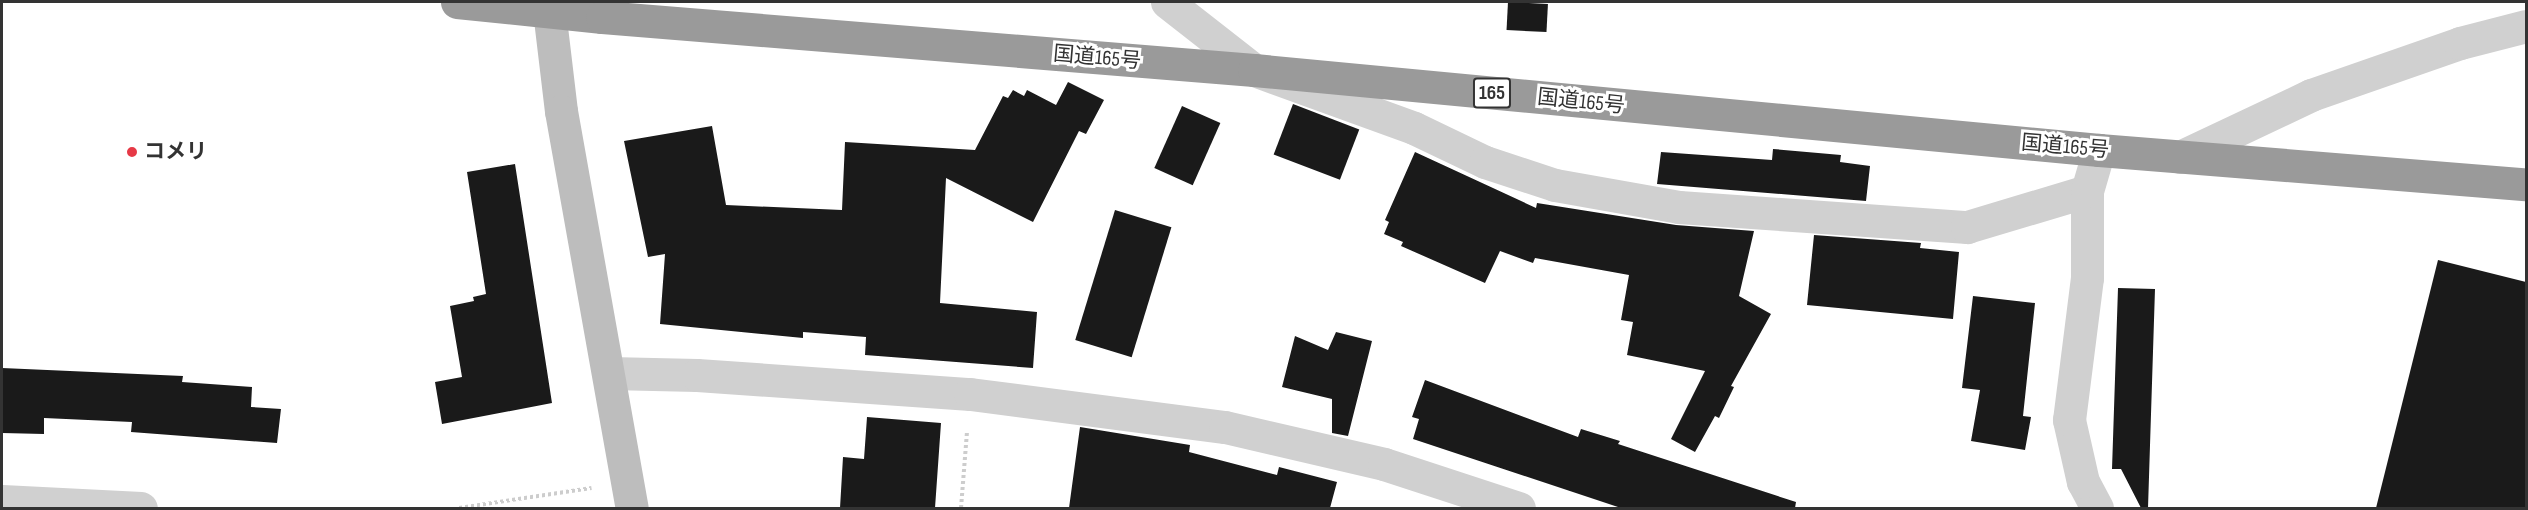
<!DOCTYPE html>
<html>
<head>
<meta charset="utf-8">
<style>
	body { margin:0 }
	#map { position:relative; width:2528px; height:510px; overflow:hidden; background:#fff; font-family:"Sofia Sans Condensed","Noto Sans JP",sans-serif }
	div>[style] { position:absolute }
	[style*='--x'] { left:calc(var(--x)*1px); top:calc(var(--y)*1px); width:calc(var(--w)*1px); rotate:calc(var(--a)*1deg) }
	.building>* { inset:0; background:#1a1a1a; transform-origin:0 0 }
	.path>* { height:4px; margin-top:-2px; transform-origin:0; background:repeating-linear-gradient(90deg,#cdcdcd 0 3px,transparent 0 6px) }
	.street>* { height:33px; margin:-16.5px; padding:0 16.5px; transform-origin:16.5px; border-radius:16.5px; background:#d0d0d0 }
	.secondary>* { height:33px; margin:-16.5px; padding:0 16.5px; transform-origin:16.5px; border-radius:16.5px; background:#bdbdbd }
	.highway>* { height:33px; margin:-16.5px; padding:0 16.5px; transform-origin:16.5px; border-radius:16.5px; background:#9a9a9a }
	.dots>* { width:16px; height:16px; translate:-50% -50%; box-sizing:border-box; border:3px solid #fff; border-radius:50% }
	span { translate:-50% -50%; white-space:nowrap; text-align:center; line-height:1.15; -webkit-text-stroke:6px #fff; paint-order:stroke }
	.shield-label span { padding:2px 4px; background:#fff; border:2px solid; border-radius:4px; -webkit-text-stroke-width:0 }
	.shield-label { font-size:20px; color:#333; font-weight:700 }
	.street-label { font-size:21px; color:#333 }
	.poi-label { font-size:21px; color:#333; font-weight:700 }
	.left { translate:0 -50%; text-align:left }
	.frame { position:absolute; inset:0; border:3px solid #333; pointer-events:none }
</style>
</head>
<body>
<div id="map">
	<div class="building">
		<i style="left:1508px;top:2px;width:40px;height:28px;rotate:3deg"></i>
		<i style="clip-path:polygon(1068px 82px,1104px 100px,1086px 134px,1079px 131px,1033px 222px,946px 178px,940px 303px,1037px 312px,1033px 368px,865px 355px,866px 337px,803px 332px,803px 338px,660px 324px,665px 254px,648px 257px,624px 141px,712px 126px,726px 205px,842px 210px,845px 142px,975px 150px,1003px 96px,1008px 98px,1013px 90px,1024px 96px,1027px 90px,1056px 105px)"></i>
		<i style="left:1293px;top:104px;width:71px;height:54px;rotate:21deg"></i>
		<i style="left:1182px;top:106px;width:42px;height:68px;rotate:24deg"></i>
		<i style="clip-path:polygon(1773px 149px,1841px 155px,1840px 162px,1870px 166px,1866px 201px,1657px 184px,1661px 152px,1772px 160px)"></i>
		<i style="clip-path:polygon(1415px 152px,1536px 208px,1537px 203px,1676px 225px,1754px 231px,1739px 296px,1771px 314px,1731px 386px,1734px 387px,1719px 418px,1715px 416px,1695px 452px,1671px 439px,1705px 371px,1627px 355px,1633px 322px,1621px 320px,1629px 275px,1535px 258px,1533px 263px,1500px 251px,1485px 283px,1401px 246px,1403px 242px,1384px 234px,1389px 222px,1385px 220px)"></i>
		<i style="clip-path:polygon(515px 164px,552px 403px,442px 424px,435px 382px,462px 377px,450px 306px,474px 301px,473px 297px,486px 294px,467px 172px)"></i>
		<i style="left:1115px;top:210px;width:59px;height:136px;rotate:17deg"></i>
		<i style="clip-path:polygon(1814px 235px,1921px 243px,1920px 248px,1959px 252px,1953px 319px,1807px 305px)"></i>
		<i style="clip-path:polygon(2438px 260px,2526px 282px,2526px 508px,2376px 508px)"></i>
		<i style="clip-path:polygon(2118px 288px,2155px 289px,2148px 508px,2141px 508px,2121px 469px,2112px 469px)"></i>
		<i style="clip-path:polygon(1973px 296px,2035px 303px,2023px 416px,2031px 417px,2025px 450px,1971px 441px,1980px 390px,1962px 388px)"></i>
		<i style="clip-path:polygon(1336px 332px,1372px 341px,1348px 436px,1332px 433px,1332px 399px,1282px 387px,1295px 336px,1328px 350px)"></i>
		<i style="clip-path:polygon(2px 368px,183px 376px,182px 382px,252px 387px,251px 407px,281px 409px,277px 443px,131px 432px,132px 422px,44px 418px,44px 434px,2px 433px)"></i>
		<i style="clip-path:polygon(1425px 380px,1578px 437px,1581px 429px,1620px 441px,1618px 444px,1796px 502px,1795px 508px,1621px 508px,1413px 439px,1419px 419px,1412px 417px)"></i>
		<i style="clip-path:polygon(867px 417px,941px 423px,935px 508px,840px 508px,843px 457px,864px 459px)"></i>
		<i style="clip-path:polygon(1080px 427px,1190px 445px,1189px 452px,1277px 475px,1279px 467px,1337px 482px,1330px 508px,1069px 508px)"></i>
	</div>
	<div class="path">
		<i style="--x:459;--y:508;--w:134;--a:-8.6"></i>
		<i style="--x:961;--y:508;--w:76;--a:-85.5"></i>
	</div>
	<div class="street">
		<i style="--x:1167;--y:2;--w:110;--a:38"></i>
		<i style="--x:1254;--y:70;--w:170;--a:19.9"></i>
		<i style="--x:1414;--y:128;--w:79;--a:25.6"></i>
		<i style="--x:1485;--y:162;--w:74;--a:18.2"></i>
		<i style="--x:1555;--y:185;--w:126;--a:10.1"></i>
		<i style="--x:1679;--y:207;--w:289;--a:4"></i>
		<i style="--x:1967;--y:227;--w:125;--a:-16.7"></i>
		<i style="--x:2180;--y:157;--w:145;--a:-25.3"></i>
		<i style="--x:2311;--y:95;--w:158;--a:-19.2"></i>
		<i style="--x:2460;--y:43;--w:68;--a:-14.4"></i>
		<i style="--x:609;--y:373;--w:88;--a:1.3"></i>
		<i style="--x:697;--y:375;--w:274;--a:4"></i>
		<i style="--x:970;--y:394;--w:257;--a:7.4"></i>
		<i style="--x:1225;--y:427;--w:163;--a:13.1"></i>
		<i style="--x:1384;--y:464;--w:142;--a:18.1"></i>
		<i style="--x:2;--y:501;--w:139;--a:2.9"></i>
		<i style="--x:2097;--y:508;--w:30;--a:-118"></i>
		<i style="--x:2083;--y:482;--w:64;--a:-102.7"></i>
		<i style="--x:2069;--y:420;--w:143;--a:-82.8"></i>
		<i style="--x:2087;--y:278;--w:87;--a:-90"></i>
		<i style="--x:2087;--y:191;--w:43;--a:-73.7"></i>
	</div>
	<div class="secondary">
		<i style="--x:548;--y:2;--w:110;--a:83.2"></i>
		<i style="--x:561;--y:111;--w:403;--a:79.9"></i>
	</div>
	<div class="highway">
		<i style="--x:457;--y:2;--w:146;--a:5.9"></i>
		<i style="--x:602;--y:17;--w:654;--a:4.65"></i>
		<i style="--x:1254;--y:70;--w:849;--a:5.41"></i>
		<i style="--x:2099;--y:150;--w:428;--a:4.6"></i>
	</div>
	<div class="dots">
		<i style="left:132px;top:152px;background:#e63946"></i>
	</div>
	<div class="shield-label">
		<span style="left:1492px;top:93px">165</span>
	</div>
	<div class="street-label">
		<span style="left:1097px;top:58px;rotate:5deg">国道165号</span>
		<span style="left:1581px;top:102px;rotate:6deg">国道165号</span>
		<span style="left:2065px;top:147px;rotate:5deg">国道165号</span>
	</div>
	<div class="poi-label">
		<span class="left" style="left:144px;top:152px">コメリ</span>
	</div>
	<div class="frame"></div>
</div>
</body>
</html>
